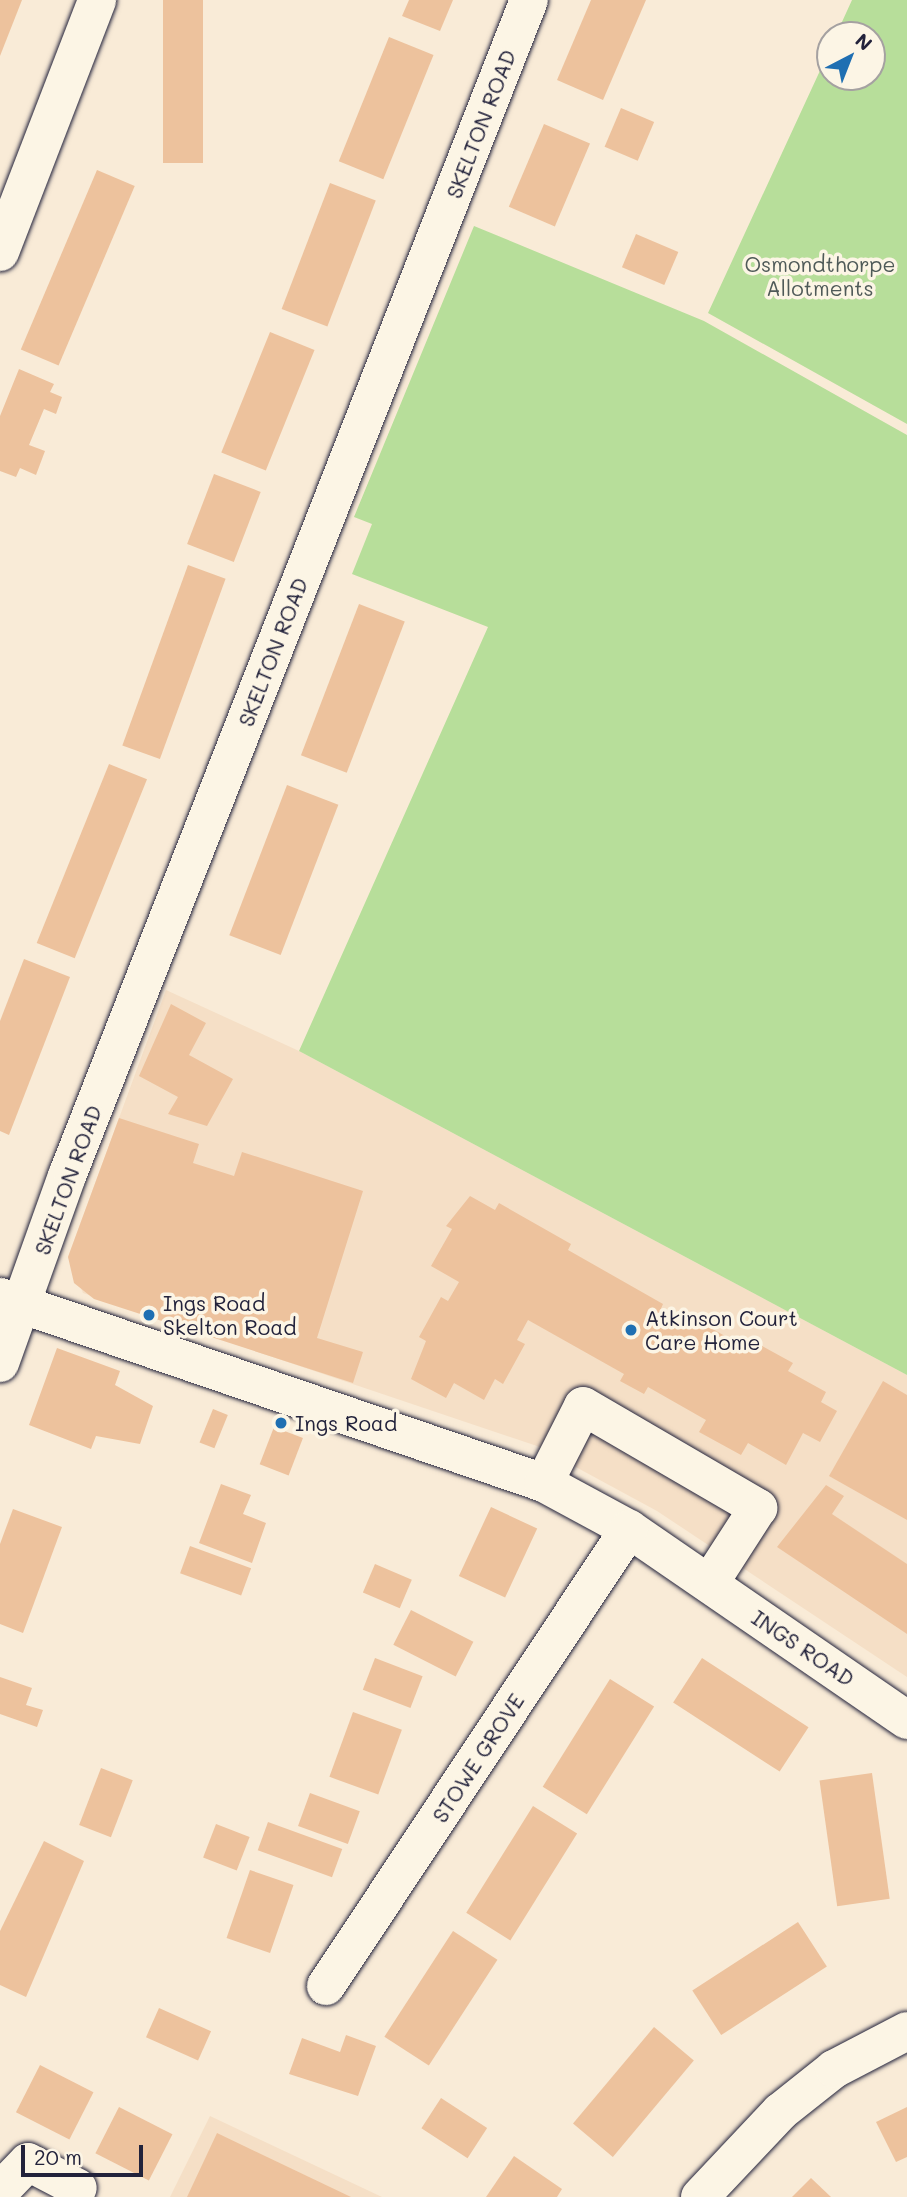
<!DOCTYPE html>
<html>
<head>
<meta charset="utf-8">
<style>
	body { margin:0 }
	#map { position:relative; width:907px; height:2197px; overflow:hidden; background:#f9ebd7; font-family:Mali,sans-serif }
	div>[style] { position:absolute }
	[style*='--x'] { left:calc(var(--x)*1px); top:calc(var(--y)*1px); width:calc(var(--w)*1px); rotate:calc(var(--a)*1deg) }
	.built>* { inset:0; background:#f5dfc6 }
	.green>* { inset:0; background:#b7de9a }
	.building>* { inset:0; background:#edc29d; transform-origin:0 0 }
	.roads { filter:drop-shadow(0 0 2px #22223b) drop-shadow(0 0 2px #22223b) }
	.minor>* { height:38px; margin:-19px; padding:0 19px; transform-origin:19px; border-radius:19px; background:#fcf5e5 }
	.dots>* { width:19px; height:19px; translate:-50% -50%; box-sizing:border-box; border:4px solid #fcf5e5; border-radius:50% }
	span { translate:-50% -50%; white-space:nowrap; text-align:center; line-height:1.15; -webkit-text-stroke:7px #fcf5e5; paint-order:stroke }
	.street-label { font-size:21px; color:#22223b }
	.park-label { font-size:21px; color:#4f5a58 }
	.poi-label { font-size:21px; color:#22223b }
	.left { translate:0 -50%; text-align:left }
	.north { position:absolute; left:816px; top:21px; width:70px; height:70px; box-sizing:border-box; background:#fcf5e5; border:2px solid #a5a1a1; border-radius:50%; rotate:42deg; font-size:19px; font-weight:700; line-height:28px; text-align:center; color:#22223b }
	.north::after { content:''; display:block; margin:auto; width:24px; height:32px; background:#1f6fb2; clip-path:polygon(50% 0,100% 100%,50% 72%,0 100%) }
	.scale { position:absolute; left:21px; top:2145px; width:122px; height:32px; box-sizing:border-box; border:4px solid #22223b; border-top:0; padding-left:9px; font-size:21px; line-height:24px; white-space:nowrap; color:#22223b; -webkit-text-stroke:5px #fcf5e5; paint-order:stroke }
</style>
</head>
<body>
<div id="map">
	<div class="built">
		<i style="clip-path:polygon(166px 990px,299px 1051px,907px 1375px,907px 1677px,657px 1511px,537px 1446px,83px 1293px,68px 1257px)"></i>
		<i style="clip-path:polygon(210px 2116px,382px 2197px,170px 2197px)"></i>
	</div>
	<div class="green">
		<i style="clip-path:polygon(852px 0,907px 0,907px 424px,708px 313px,830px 49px,830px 77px,872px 77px,872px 35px,836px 35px)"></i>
		<i style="clip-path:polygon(474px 226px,704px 321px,907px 435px,907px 1375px,299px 1051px,488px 627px,352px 574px,372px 524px,354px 517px)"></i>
	</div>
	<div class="building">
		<i style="clip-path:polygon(0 0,22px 0,0 56px)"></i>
		<i style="left:163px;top:0;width:40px;height:163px"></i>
		<i style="clip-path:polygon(409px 0,453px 0,440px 31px,402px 16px)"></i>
		<i style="clip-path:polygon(591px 0,646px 0,603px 100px,557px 80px)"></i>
		<i style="left:389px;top:37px;width:48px;height:134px;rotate:22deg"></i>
		<i style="left:621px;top:108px;width:36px;height:42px;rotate:23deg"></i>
		<i style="left:544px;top:124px;width:50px;height:90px;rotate:23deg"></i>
		<i style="left:97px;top:170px;width:41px;height:195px;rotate:23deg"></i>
		<i style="left:330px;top:183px;width:49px;height:135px;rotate:21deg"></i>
		<i style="left:636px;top:234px;width:46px;height:36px;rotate:23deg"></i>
		<i style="left:270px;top:332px;width:48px;height:130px;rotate:22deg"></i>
		<i style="clip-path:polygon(19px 369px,54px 384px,50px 392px,62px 397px,56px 414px,44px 409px,29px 445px,45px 451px,36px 475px,20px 468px,16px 477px,0 471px,0 416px)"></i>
		<i style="left:214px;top:474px;width:50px;height:75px;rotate:21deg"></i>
		<i style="left:188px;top:565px;width:40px;height:192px;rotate:20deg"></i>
		<i style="left:359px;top:604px;width:49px;height:162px;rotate:21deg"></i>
		<i style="left:109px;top:764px;width:41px;height:193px;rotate:22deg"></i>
		<i style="left:287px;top:785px;width:55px;height:161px;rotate:21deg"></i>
		<i style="clip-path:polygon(24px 959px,70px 977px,9px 1135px,0 1131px,0 1021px)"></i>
		<i style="clip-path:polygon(171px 1004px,206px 1023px,189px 1055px,233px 1079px,207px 1126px,168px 1114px,178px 1097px,139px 1076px)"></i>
		<i style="clip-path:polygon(119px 1118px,199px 1144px,193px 1163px,234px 1176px,242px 1152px,363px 1191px,317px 1338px,363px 1352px,353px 1383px,94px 1299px,74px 1283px,68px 1257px)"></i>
		<i style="clip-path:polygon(470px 1196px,495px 1210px,499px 1203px,571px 1244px,568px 1250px,663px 1304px,660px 1311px,683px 1324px,688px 1315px,746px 1348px,751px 1340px,793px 1363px,788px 1371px,826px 1392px,821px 1402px,837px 1411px,820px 1442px,803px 1433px,786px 1465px,748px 1443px,741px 1455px,699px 1432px,706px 1420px,648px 1387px,644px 1394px,620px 1381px,624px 1374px,528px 1320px,517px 1340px,525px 1344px,503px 1384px,495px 1379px,484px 1400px,454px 1383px,446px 1398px,411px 1379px,426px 1341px,419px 1337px,441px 1297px,448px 1301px,459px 1282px,431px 1266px,452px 1229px,446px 1226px)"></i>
		<i style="clip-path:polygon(57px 1348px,120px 1371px,115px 1385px,153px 1406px,140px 1444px,96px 1436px,91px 1449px,29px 1425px)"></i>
		<i style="clip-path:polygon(883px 1381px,907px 1395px,907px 1520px,829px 1476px)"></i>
		<i style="left:213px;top:1409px;width:16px;height:36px;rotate:22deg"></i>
		<i style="left:274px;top:1427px;width:31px;height:40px;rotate:21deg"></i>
		<i style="clip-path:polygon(221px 1484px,251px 1495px,243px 1514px,266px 1523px,252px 1563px,199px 1543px)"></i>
		<i style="clip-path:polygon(826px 1485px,844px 1496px,832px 1514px,907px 1564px,907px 1634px,777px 1547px)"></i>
		<i style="left:491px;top:1507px;width:51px;height:76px;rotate:25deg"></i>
		<i style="clip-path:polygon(13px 1509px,62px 1527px,23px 1633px,0 1624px,0 1544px)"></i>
		<i style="left:190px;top:1546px;width:65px;height:29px;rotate:20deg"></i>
		<i style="left:375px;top:1564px;width:40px;height:31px;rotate:23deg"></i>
		<i style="left:411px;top:1610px;width:70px;height:39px;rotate:27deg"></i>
		<i style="left:375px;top:1658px;width:51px;height:34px;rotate:21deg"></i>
		<i style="left:702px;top:1658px;width:127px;height:53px;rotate:33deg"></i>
		<i style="clip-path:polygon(0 1677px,32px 1688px,26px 1705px,43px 1710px,37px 1727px,0 1714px)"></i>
		<i style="left:610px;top:1679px;width:52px;height:127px;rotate:32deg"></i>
		<i style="left:353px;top:1712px;width:52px;height:69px;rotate:20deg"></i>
		<i style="left:101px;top:1768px;width:34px;height:61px;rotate:21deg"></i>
		<i style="left:872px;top:1773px;width:127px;height:53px;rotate:82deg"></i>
		<i style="left:310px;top:1793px;width:53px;height:35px;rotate:20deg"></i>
		<i style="left:533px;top:1806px;width:52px;height:126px;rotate:32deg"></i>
		<i style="left:268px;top:1822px;width:79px;height:30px;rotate:20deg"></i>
		<i style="left:216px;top:1824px;width:36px;height:36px;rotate:21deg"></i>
		<i style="clip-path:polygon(44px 1841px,84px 1861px,26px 1997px,0 1985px,0 1931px)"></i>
		<i style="left:250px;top:1870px;width:46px;height:72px;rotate:19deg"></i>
		<i style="left:798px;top:1922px;width:53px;height:126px;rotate:57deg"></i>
		<i style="left:453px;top:1931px;width:53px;height:126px;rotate:33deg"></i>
		<i style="left:159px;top:2008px;width:57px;height:32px;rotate:24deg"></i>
		<i style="left:654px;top:2027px;width:52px;height:126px;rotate:40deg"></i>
		<i style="clip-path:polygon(346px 2035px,376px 2046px,358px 2096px,289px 2074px,302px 2038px,340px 2052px)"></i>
		<i style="left:40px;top:2065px;width:60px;height:53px;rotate:27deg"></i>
		<i style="left:441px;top:2098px;width:55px;height:36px;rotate:33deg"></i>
		<i style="left:119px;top:2107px;width:60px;height:52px;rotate:27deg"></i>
		<i style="clip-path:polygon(907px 2107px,907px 2157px,896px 2162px,876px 2122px)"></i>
		<i style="clip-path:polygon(217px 2133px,351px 2197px,187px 2197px)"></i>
		<i style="clip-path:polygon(514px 2156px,562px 2189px,557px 2197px,486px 2197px)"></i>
		<i style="clip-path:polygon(811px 2178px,831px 2197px,792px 2197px)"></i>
	</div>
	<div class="roads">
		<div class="minor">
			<i style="--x:0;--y:252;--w:270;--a:-68.9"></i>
			<i style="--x:0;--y:1297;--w:575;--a:18.88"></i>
			<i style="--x:544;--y:1483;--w:97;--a:28.4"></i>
			<i style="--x:629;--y:1529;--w:337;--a:34.5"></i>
			<i style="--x:0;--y:1363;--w:199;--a:-70.3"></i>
			<i style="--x:67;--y:1176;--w:1263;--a:-68.55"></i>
			<i style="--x:544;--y:1483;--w:86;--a:-63.1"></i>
			<i style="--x:583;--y:1406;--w:203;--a:30.2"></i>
			<i style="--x:758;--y:1508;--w:90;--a:122.8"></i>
			<i style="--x:326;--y:1986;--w:548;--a:-56.45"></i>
			<i style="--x:0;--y:2191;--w:40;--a:-46"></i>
			<i style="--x:28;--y:2162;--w:56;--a:27.5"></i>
			<i style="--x:700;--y:2197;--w:117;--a:-46.7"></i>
			<i style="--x:780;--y:2112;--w:69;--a:-38.5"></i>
			<i style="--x:834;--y:2069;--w:82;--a:-27.5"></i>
		</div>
	</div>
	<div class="dots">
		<i style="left:149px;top:1315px;background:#1f6fb2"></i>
		<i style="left:631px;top:1330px;background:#1f6fb2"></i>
		<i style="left:281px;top:1423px;background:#1f6fb2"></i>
	</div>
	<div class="street-label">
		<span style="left:481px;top:124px;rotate:-69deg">SKELTON ROAD</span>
		<span style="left:273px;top:652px;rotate:-69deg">SKELTON ROAD</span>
		<span style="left:68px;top:1180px;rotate:-70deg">SKELTON ROAD</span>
		<span style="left:803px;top:1648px;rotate:34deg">INGS ROAD</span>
		<span style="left:478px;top:1758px;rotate:-57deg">STOWE GROVE</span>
	</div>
	<div class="park-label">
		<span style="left:820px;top:276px">Osmondthorpe<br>Allotments</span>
	</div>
	<div class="poi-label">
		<span class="left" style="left:163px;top:1315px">Ings Road<br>Skelton Road</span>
		<span class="left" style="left:645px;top:1330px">Atkinson Court<br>Care Home</span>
		<span class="left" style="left:295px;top:1423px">Ings Road</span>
	</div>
	<div class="north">N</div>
	<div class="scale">20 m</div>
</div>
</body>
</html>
